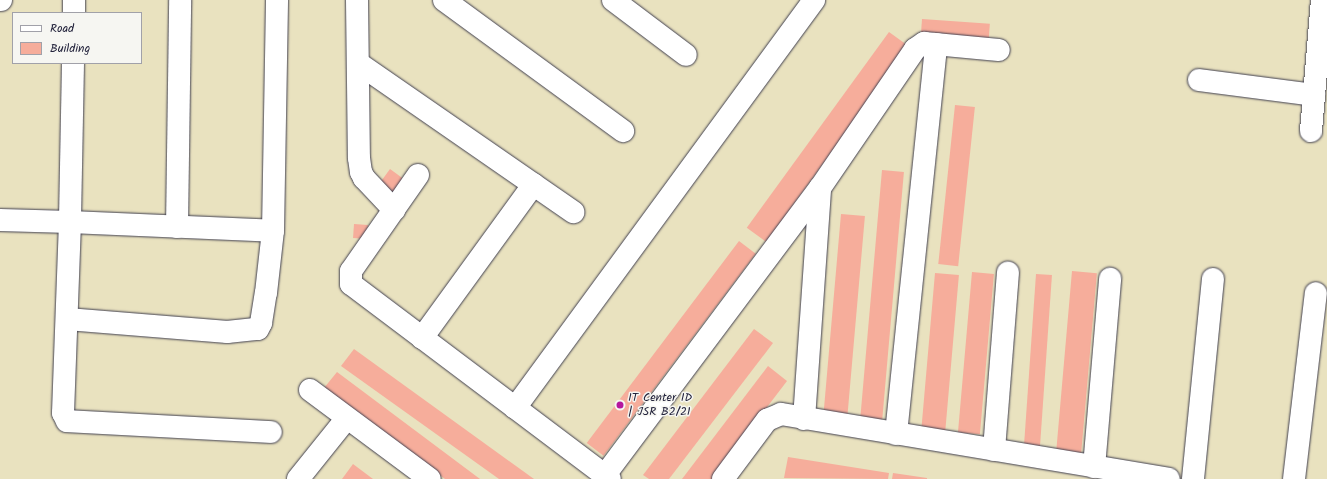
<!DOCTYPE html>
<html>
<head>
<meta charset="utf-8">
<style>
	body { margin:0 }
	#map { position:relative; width:1327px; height:479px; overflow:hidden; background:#e9e2bf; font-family:Kalam,sans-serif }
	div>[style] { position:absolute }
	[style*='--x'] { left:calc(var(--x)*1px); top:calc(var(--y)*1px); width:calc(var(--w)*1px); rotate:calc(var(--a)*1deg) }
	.building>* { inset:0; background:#f6ad9b; transform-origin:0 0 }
	.roads { filter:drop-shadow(0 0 1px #403f4f) drop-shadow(0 0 1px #403f4f) }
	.minor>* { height:22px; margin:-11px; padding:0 11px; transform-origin:11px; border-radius:11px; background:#fff }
	.dots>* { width:11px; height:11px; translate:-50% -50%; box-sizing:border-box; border:2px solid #f6f6f2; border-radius:50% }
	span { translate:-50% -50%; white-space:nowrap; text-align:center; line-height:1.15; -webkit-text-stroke:3px #f6f6f2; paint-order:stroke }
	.poi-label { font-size:12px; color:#22223b }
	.left { translate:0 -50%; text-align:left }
	.legend { position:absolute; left:12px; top:12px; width:130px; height:52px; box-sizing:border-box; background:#f6f6f2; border:1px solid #a1a1a9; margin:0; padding:5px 7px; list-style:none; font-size:12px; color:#22223b }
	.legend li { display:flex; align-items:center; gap:8px; height:20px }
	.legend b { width:20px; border:1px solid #a1a1a9 }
</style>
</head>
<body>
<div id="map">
	<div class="building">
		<i style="left:922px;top:19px;width:68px;height:20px;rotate:4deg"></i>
		<i style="left:889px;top:32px;width:24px;height:242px;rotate:36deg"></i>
		<i style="left:955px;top:105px;width:20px;height:160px;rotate:6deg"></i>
		<i style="left:390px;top:169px;width:22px;height:22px;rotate:36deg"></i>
		<i style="left:882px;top:170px;width:22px;height:252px;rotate:5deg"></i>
		<i style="left:841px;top:214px;width:24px;height:202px;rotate:5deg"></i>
		<i style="left:354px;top:224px;width:14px;height:14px;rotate:4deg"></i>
		<i style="left:739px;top:241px;width:21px;height:253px;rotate:37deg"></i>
		<i style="left:1072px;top:271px;width:25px;height:182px;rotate:5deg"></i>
		<i style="left:972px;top:272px;width:22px;height:161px;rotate:5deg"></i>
		<i style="left:935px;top:273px;width:24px;height:157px;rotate:5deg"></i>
		<i style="left:1036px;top:274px;width:16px;height:173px;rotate:4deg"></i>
		<i style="clip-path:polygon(754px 329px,773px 343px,669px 479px,649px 479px,643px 475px)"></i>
		<i style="clip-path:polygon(354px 349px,534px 479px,499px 479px,341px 366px)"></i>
		<i style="clip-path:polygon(768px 366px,787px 381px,712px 479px,682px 479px)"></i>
		<i style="clip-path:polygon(337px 372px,480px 479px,445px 479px,324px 388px)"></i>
		<i style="clip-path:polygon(788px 457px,889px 473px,888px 479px,784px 478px)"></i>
		<i style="clip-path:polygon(353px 464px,373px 479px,342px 479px)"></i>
		<i style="clip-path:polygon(893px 473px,927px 478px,927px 479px,892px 479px)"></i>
	</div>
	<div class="roads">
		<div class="minor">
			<i style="--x:0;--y:0;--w:1;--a:0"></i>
			<i style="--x:357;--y:0;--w:158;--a:89.3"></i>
			<i style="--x:359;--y:158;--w:14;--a:82"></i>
			<i style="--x:361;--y:172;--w:7;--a:63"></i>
			<i style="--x:364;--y:178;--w:44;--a:46.8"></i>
			<i style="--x:444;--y:0;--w:222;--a:36.2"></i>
			<i style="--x:613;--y:0;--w:91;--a:37"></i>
			<i style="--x:74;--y:13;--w:13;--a:-90"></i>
			<i style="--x:73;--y:63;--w:159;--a:91.1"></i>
			<i style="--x:70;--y:222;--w:203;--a:2.5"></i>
			<i style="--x:358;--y:63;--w:262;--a:34.7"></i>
			<i style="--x:1199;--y:80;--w:116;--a:7.4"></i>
			<i style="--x:1311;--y:131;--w:131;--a:-85.2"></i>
			<i style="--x:418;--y:175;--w:117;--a:124.9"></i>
			<i style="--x:351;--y:271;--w:13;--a:90"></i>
			<i style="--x:351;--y:284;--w:324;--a:37"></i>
			<i style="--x:0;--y:220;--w:70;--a:1.6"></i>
			<i style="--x:70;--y:222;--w:191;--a:92.1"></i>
			<i style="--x:63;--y:413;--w:9;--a:63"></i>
			<i style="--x:67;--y:421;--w:204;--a:3.1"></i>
			<i style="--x:177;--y:227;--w:227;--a:-89.2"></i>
			<i style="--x:67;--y:319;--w:161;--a:4.6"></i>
			<i style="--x:227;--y:332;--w:31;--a:-6"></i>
			<i style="--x:258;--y:329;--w:7;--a:-63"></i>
			<i style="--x:261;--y:323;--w:30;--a:-81"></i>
			<i style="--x:266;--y:293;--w:62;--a:-83.6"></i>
			<i style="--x:273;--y:231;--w:231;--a:-89"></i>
			<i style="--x:422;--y:338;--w:190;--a:-54"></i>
			<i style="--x:310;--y:390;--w:149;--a:36.6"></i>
			<i style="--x:515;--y:408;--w:506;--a:-53.76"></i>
			<i style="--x:804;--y:419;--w:232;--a:-86"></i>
			<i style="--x:896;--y:434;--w:392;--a:-84.1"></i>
			<i style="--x:994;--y:450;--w:178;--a:-85.5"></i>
			<i style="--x:1094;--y:467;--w:189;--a:-85.1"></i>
			<i style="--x:605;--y:475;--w:359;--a:-53.2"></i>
			<i style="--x:820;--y:188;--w:168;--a:-55.6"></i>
			<i style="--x:915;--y:49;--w:11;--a:-34"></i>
			<i style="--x:924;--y:43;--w:75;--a:5.3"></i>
			<i style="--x:298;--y:479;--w:78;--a:-51.2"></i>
			<i style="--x:723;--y:479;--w:74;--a:-53.3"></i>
			<i style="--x:767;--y:420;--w:15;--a:-23"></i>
			<i style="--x:781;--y:414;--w:393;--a:9.5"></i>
			<i style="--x:1193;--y:479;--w:201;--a:-84.3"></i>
			<i style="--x:1294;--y:479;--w:187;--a:-83.3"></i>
		</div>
	</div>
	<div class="dots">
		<i style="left:620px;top:405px;background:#b5179e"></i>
	</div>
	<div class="poi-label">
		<span class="left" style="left:628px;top:405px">IT Center ID<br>| JSR B2/21</span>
	</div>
	<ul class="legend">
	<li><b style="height:5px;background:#fff"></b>Road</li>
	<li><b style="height:11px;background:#f6ad9b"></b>Building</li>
	</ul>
</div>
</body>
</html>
